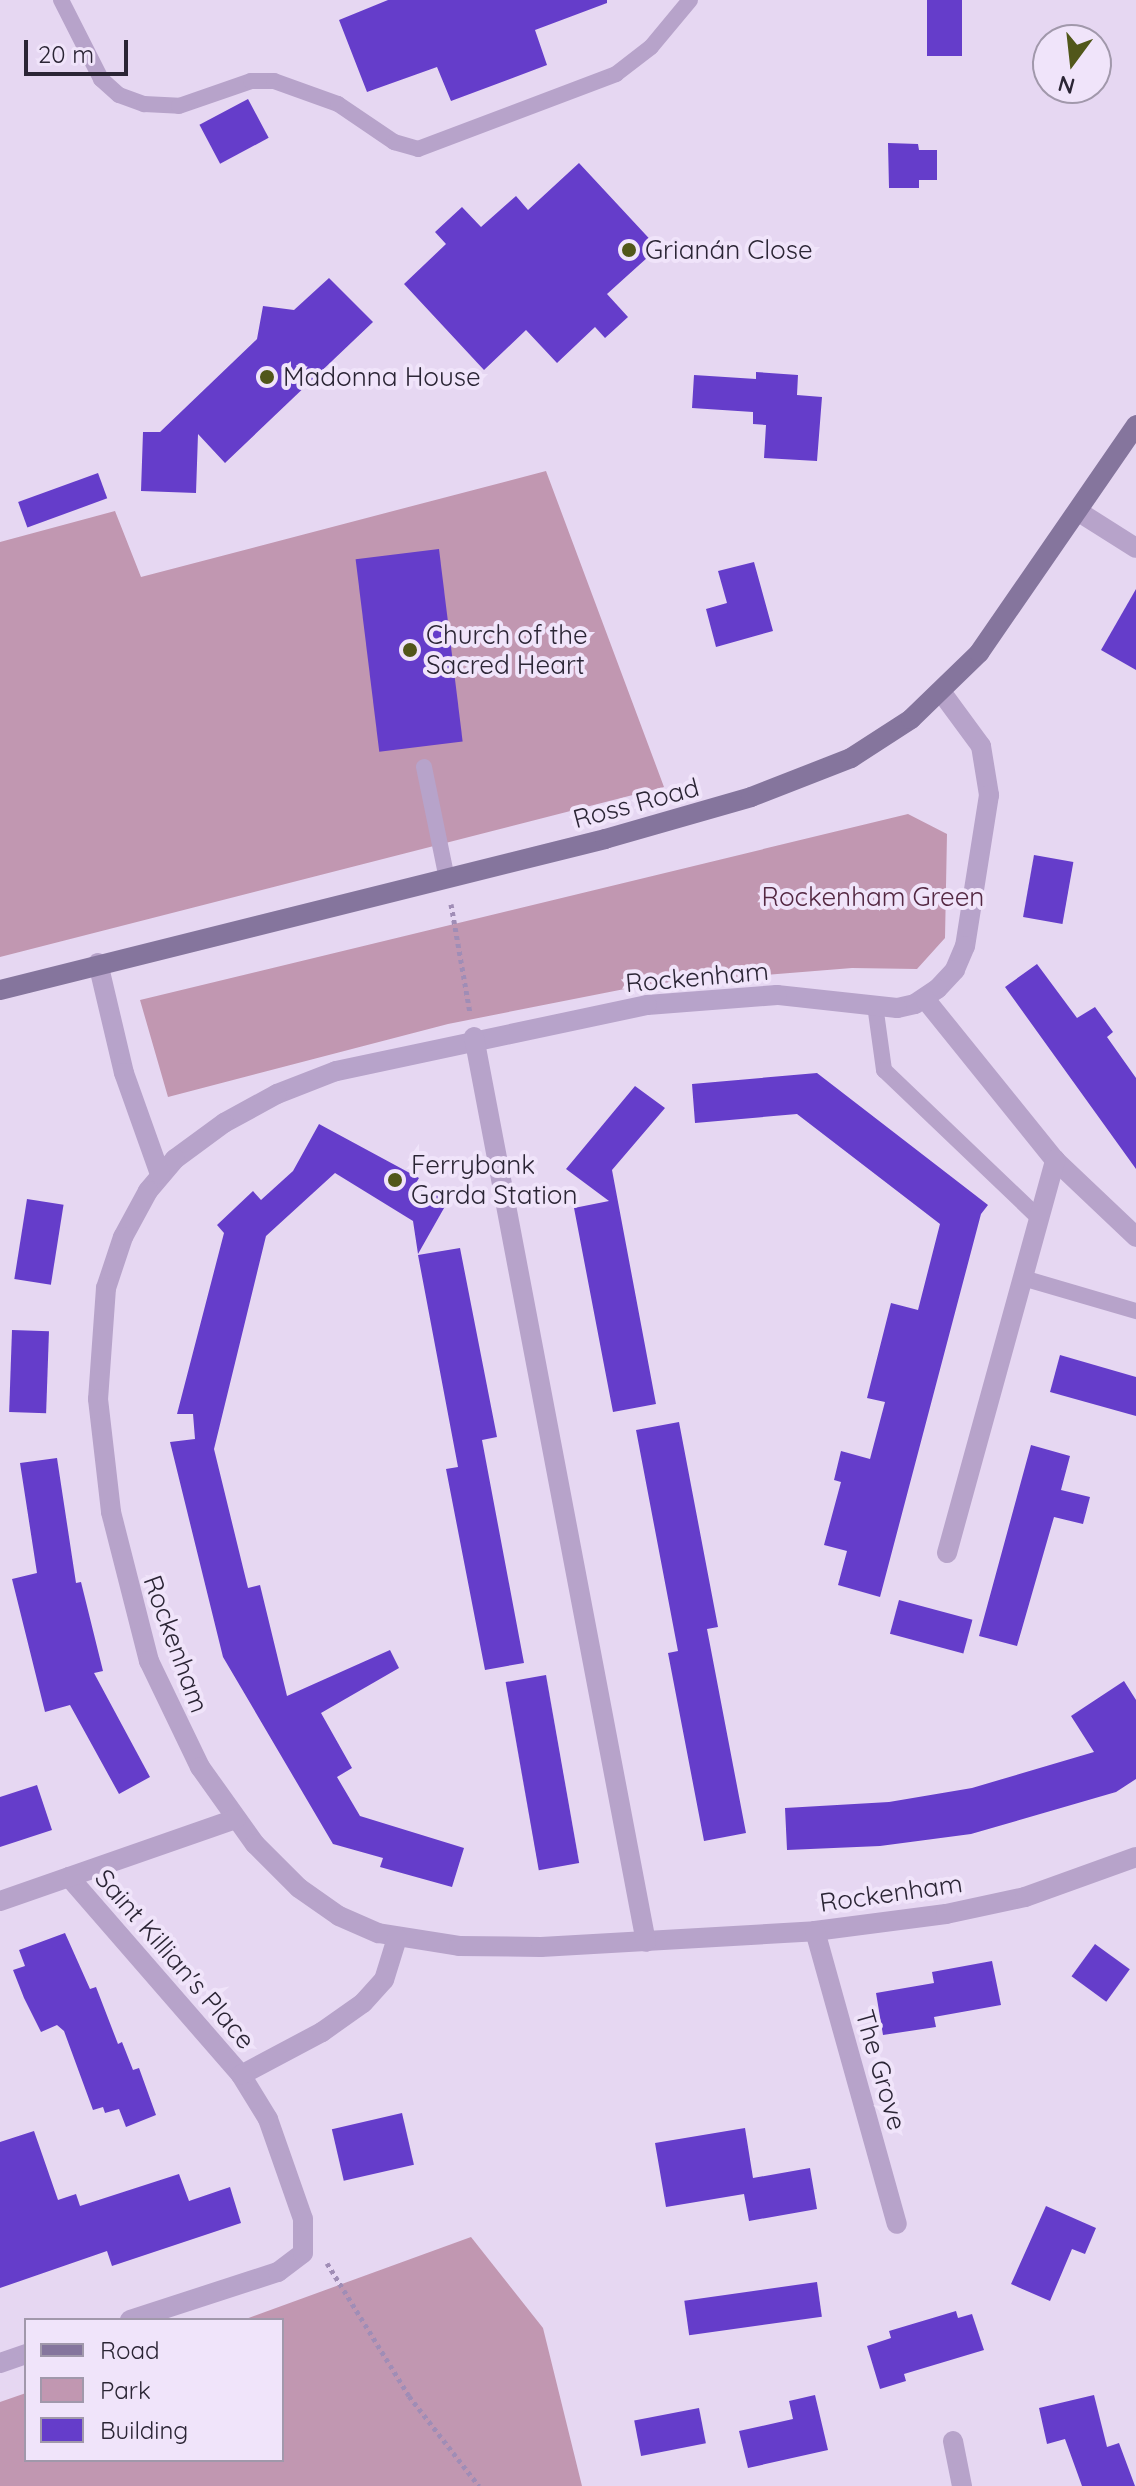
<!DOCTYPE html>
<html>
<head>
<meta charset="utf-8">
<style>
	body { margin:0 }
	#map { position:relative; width:1136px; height:2486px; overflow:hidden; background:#e6d7f2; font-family:Quicksand,sans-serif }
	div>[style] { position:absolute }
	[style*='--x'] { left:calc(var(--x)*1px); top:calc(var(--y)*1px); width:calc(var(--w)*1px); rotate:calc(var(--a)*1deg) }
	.green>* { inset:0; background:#c197b1 }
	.building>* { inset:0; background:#653dca; transform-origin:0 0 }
	.path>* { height:5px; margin-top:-2.5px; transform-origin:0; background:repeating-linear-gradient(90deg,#a08db6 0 4px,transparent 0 8px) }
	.service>* { height:16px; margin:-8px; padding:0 8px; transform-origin:8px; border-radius:8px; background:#b7a3ca }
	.minor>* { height:20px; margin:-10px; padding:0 10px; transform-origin:10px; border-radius:10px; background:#b7a3ca }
	.secondary>* { height:20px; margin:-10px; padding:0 10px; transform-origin:10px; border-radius:10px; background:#85759d }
	.dots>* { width:22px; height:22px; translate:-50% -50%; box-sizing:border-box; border:4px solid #f0e4fa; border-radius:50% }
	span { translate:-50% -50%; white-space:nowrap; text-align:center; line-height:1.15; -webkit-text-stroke:8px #f0e4fa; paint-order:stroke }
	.poi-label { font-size:26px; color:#2b2535 }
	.left { translate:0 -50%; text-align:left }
	.street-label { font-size:26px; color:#2b2535 }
	.park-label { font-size:26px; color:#542842 }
	.legend { position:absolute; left:24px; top:2318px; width:260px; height:144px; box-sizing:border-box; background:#f0e4fa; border:2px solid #a198ab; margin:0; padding:10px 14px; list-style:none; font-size:24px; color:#2b2535 }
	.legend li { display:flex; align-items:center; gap:16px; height:40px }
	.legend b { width:40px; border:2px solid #a198ab }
	.north { position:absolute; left:1032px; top:24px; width:80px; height:80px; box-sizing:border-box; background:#f0e4fa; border:2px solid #a198ab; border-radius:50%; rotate:195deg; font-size:22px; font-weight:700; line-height:32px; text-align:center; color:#2b2535 }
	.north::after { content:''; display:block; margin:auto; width:28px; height:36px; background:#51571a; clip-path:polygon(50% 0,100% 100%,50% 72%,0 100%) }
	.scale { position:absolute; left:24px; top:40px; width:104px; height:36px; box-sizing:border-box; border:4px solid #2b2535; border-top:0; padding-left:10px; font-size:24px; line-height:28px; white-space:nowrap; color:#2b2535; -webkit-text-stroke:6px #f0e4fa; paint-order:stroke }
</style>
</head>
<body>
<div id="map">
	<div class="green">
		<i style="clip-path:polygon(546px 471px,664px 787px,0 957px,0 542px,115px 511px,141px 577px)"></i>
		<i style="clip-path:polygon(908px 814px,947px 834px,945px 938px,917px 969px,852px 968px,650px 984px,448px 1024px,168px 1097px,140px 1000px)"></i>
		<i style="clip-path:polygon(471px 2237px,543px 2328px,582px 2486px,0 2486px,0 2402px,26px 2393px,26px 2460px,282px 2460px,282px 2320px,243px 2320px)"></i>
	</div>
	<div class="building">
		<i style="clip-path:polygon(388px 0,607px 0,607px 3px,535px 30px,547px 65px,451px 101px,437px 67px,367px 92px,339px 20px)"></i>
		<i style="left:927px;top:0;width:35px;height:56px"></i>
		<i style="left:248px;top:99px;width:44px;height:55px;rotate:62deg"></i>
		<i style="clip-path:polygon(888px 143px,918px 144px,919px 150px,937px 150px,937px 180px,919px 180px,919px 188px,889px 188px)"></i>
		<i style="clip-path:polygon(579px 163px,658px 248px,607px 294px,628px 317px,605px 338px,595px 327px,557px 363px,526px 330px,484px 370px,404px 284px,446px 244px,435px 232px,462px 207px,481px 227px,516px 196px,528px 210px)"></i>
		<i style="clip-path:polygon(329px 278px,373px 322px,225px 463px,198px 434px,196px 493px,141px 491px,143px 432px,160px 432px,257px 339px,263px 306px,294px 310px)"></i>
		<i style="clip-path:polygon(756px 372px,798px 375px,797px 395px,822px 397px,817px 461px,764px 458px,766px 425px,753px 424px,753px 412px,692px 408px,694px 375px,756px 379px)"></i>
		<i style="left:98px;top:473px;width:27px;height:85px;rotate:70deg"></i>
		<i style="left:439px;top:549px;width:194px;height:84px;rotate:83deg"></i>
		<i style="clip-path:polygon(754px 562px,773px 631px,716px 647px,706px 609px,727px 603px,718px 571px)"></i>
		<i style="clip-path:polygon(1136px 589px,1136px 670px,1101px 650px)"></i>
		<i style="left:1034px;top:855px;width:40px;height:63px;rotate:10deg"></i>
		<i style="clip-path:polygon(1037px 964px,1077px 1018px,1095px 1007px,1113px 1032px,1107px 1037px,1136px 1078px,1136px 1169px,1005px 987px)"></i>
		<i style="clip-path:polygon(817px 1073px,988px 1205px,981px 1214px,880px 1597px,838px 1585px,847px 1551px,824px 1545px,841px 1482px,834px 1480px,841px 1451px,870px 1459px,885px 1402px,867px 1398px,891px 1303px,918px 1310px,940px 1224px,797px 1114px,695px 1123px,692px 1084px)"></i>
		<i style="clip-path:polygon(635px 1086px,665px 1108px,612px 1170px,656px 1404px,613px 1412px,574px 1208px,609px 1201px,566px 1169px)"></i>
		<i style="clip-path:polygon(319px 1124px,419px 1178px,416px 1183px,448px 1201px,418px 1254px,413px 1221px,335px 1173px,266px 1236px,214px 1449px,248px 1588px,260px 1585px,287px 1696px,390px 1650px,399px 1668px,321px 1713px,352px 1768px,337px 1777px,360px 1816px,464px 1848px,452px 1887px,380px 1867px,383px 1858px,333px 1844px,223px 1657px,170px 1442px,195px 1439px,193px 1414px,177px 1414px,224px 1233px,217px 1225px,253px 1191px,261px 1200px,293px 1171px)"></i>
		<i style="left:27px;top:1199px;width:37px;height:81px;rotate:9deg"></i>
		<i style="clip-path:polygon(460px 1248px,497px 1437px,482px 1440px,524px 1663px,485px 1670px,446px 1469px,458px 1467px,418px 1255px)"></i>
		<i style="left:12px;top:1330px;width:37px;height:82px;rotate:2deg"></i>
		<i style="clip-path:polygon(1060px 1355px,1136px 1377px,1136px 1416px,1050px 1392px)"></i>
		<i style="clip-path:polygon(679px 1422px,718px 1627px,707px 1629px,746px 1833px,704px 1841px,668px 1653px,678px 1651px,636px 1430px)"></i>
		<i style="clip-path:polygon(1031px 1445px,1070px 1456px,1061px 1490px,1090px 1497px,1083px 1524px,1054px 1517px,1017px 1646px,979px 1636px)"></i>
		<i style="clip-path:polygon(57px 1458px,76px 1583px,81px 1582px,103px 1671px,94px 1673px,150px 1777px,119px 1794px,70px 1705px,45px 1712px,12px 1579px,37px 1573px,20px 1463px)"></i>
		<i style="left:899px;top:1600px;width:76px;height:35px;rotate:15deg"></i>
		<i style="left:546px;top:1675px;width:191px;height:41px;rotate:80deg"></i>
		<i style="clip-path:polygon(1124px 1681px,1136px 1700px,1136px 1779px,1116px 1792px,971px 1834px,880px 1846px,787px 1850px,785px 1808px,889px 1802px,972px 1788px,1094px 1752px,1071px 1716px)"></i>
		<i style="clip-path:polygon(37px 1785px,52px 1830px,0 1847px,0 1797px)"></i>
		<i style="clip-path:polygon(65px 1933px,90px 1989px,96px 1987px,118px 2044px,122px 2042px,133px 2070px,139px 2068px,156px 2115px,126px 2127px,119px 2109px,105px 2113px,103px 2107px,93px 2110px,64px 2031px,57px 2025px,41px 2032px,24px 1998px,13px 1970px,25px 1966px,19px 1950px)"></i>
		<i style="left:1095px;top:1944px;width:43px;height:40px;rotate:36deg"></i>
		<i style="clip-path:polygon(992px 1961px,1001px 2005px,934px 2017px,936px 2027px,883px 2035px,876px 1993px,934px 1983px,932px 1972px)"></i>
		<i style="left:402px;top:2113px;width:53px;height:72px;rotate:77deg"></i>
		<i style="clip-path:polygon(745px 2128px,753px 2178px,810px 2168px,817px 2209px,749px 2221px,744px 2194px,666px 2207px,655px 2143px)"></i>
		<i style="clip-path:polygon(34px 2131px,58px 2200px,76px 2194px,80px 2206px,179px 2174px,189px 2201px,230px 2187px,241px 2223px,112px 2266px,107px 2251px,0 2288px,0 2142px)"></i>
		<i style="clip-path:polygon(1046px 2206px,1096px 2228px,1085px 2254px,1072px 2249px,1050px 2301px,1011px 2284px)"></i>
		<i style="left:817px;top:2282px;width:35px;height:134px;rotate:82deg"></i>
		<i style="clip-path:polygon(956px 2311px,958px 2318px,972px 2314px,984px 2350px,904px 2374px,906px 2381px,880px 2389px,867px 2346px,891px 2338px,889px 2331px)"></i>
		<i style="clip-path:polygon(815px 2395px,828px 2450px,748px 2468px,739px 2431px,793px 2419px,789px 2401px)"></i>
		<i style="clip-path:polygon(1094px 2395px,1107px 2447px,1119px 2443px,1135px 2486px,1082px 2486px,1065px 2439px,1047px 2444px,1039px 2408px)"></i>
		<i style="left:699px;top:2408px;width:36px;height:66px;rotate:79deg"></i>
	</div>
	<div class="path">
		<i style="--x:451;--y:904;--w:111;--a:80.1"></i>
		<i style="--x:327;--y:2263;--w:156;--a:58.3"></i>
		<i style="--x:409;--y:2396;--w:114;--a:52.1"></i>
	</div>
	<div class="service">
		<i style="--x:61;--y:0;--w:89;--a:63.1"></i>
		<i style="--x:101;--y:79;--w:24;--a:42"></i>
		<i style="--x:119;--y:95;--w:27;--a:20"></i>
		<i style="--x:144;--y:104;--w:35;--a:3"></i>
		<i style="--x:179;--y:106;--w:76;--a:-19.1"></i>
		<i style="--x:251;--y:81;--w:23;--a:0"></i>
		<i style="--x:274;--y:81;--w:68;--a:19.8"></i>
		<i style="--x:338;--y:104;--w:68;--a:34.2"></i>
		<i style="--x:394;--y:142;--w:25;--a:16"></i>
		<i style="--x:418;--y:149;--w:212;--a:-20.7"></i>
		<i style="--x:616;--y:74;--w:44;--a:-37.6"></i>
		<i style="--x:651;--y:47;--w:61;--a:-50.3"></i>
		<i style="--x:424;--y:767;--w:114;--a:78.4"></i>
		<i style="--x:875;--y:1005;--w:66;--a:82.1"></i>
		<i style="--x:884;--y:1070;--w:214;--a:43.7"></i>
		<i style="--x:1023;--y:1278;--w:118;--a:16.3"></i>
	</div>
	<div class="minor">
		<i style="--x:1079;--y:512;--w:67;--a:32.3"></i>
		<i style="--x:942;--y:693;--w:66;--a:53.7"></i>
		<i style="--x:981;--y:746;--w:50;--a:80.7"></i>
		<i style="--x:989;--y:795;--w:153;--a:99"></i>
		<i style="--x:965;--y:946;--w:26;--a:113"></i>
		<i style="--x:955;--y:970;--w:26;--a:133"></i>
		<i style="--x:937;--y:989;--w:27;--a:146"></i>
		<i style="--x:915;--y:1004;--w:18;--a:167"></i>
		<i style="--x:897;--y:1008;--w:121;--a:-173.8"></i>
		<i style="--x:777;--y:995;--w:130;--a:175.6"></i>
		<i style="--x:647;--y:1005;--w:318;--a:168"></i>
		<i style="--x:336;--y:1071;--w:63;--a:158.7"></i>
		<i style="--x:277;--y:1094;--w:60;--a:151.3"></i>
		<i style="--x:224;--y:1123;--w:61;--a:143.7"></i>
		<i style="--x:175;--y:1159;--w:42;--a:130.2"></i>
		<i style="--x:148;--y:1191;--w:52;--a:118.5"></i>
		<i style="--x:123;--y:1237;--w:54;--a:108.4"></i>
		<i style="--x:106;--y:1288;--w:111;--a:94.1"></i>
		<i style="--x:98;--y:1399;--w:114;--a:83.4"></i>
		<i style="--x:111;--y:1512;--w:154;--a:75.7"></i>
		<i style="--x:149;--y:1661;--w:118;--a:64.3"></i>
		<i style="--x:200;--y:1767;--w:95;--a:54.5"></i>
		<i style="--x:255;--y:1844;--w:62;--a:45"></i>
		<i style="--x:299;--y:1888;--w:49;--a:35"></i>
		<i style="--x:339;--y:1916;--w:43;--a:23.6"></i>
		<i style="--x:378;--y:1933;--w:82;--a:9.1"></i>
		<i style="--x:459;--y:1946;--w:82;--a:0.7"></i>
		<i style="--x:541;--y:1947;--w:274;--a:-3.3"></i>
		<i style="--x:815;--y:1931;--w:132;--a:-7.4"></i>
		<i style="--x:946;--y:1914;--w:81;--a:-12.1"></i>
		<i style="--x:1025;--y:1897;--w:118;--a:-19.8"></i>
		<i style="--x:98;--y:963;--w:113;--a:76.7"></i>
		<i style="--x:124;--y:1073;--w:107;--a:70.4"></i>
		<i style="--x:925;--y:999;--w:207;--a:51.1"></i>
		<i style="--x:1055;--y:1160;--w:112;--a:43.5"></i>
		<i style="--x:474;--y:1037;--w:921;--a:79.24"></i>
		<i style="--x:947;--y:1553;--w:408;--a:-74.6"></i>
		<i style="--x:69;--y:1877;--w:262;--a:49"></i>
		<i style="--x:0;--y:1901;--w:250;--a:-19.2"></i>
		<i style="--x:815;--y:1931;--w:304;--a:74.4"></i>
		<i style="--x:130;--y:2320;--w:156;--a:-18"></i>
		<i style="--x:278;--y:2272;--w:31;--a:-37"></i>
		<i style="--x:303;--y:2253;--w:34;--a:-90"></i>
		<i style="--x:303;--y:2219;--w:106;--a:-109.3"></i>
		<i style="--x:268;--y:2119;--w:52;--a:-121.5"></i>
		<i style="--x:241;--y:2075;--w:92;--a:-28"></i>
		<i style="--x:322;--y:2032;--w:50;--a:-35.3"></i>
		<i style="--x:363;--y:2003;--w:31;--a:-48"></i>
		<i style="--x:384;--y:1980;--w:44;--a:-72.8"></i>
		<i style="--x:0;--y:2363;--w:28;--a:-19"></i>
		<i style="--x:953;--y:2441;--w:46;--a:78.7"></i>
	</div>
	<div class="secondary">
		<i style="--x:0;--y:990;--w:624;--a:-14.01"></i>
		<i style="--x:605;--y:839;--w:152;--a:-16"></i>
		<i style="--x:751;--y:797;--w:107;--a:-21.3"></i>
		<i style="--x:851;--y:758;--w:72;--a:-33"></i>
		<i style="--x:911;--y:719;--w:95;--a:-44.1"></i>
		<i style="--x:979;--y:653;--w:277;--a:-55.4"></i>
	</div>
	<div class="dots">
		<i style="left:629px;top:250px;background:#51571a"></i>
		<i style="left:267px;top:377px;background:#51571a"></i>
		<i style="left:410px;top:650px;background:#51571a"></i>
		<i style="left:395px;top:1180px;background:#51571a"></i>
	</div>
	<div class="poi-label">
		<span class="left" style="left:645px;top:250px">Grianán Close</span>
		<span class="left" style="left:283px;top:377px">Madonna House</span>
		<span class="left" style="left:426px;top:650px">Church of the<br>Sacred Heart</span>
		<span class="left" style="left:411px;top:1180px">Ferrybank<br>Garda Station</span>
	</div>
	<div class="street-label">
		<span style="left:636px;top:803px;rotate:-15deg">Ross Road</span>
		<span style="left:697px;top:977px;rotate:-5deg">Rockenham</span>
		<span style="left:176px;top:1644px;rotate:70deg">Rockenham</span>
		<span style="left:891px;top:1893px;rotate:-8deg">Rockenham</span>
		<span style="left:175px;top:1959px;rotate:49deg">Saint Killian's Place</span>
		<span style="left:881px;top:2070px;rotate:74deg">The Grove</span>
	</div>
	<div class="park-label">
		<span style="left:873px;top:897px">Rockenham Green</span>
	</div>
	<ul class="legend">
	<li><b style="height:10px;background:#85759d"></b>Road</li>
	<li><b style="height:22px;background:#c197b1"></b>Park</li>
	<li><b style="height:22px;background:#653dca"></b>Building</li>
	</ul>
	<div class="north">N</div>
	<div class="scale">20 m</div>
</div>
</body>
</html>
